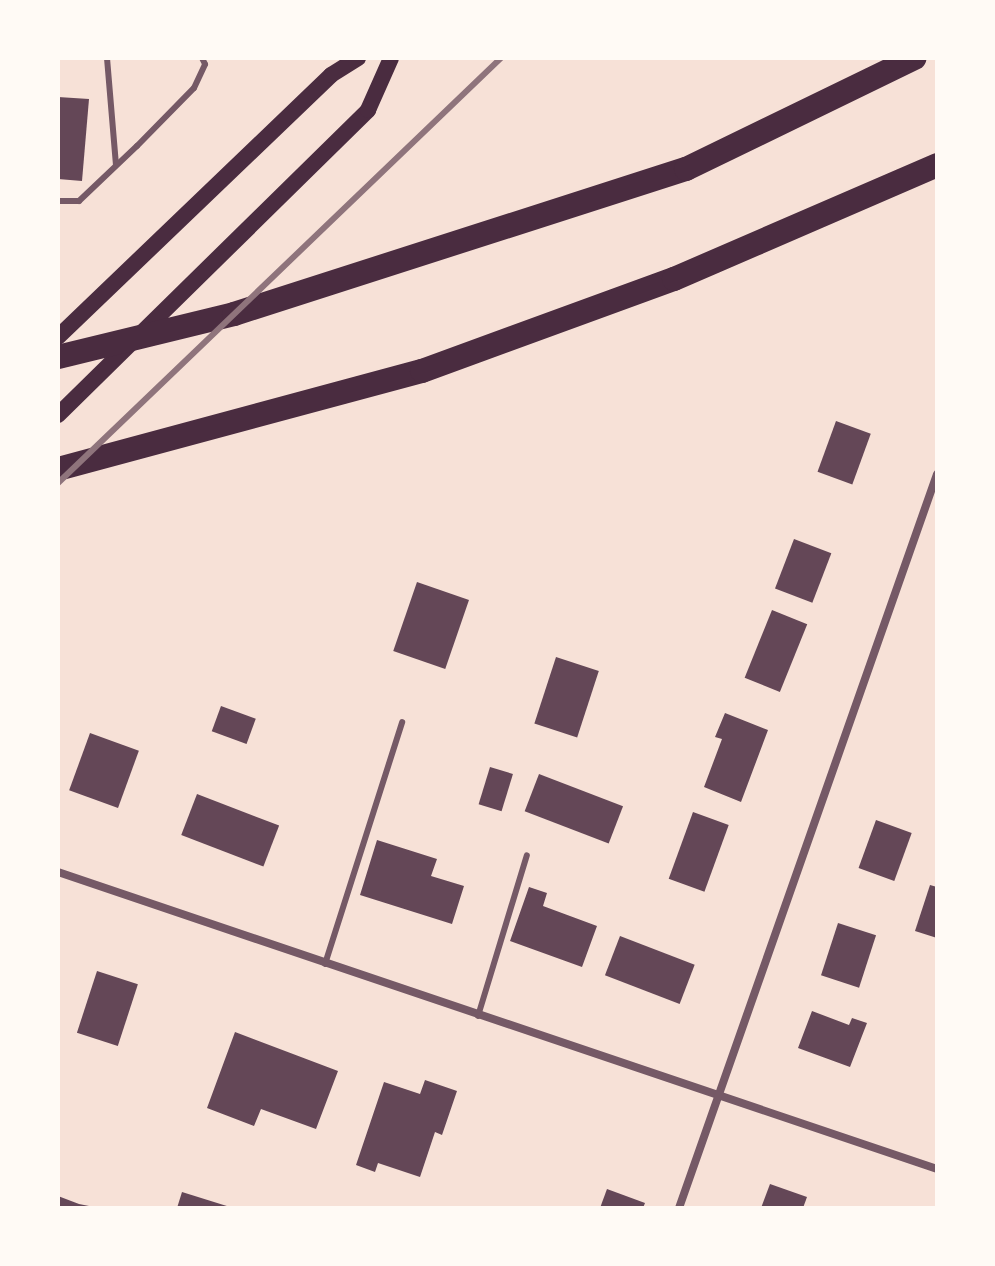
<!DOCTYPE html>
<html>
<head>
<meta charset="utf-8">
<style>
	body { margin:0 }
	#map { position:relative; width:995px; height:1266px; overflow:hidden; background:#f7e1d7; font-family:Spectral,serif }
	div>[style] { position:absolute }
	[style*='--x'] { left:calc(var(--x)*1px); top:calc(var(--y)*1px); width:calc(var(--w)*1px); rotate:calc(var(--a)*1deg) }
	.building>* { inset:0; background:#644757; transform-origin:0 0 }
	.service>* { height:6px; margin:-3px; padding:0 3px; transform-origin:3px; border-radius:3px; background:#755966 }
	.minor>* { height:8px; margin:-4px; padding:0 4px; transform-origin:4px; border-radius:4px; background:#755966 }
	.secondary>* { height:16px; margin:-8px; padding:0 8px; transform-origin:8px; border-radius:8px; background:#4a2c40 }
	.motorway>* { height:24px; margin:-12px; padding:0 12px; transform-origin:12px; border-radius:12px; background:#4a2c40 }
	.rail>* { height:6px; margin:-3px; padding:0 3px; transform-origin:3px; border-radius:3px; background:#8f747c }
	span { translate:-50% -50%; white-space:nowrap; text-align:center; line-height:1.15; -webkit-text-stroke:6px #fffaf5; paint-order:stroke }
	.frame { position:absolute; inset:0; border:60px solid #fffaf5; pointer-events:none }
</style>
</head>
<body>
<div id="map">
	<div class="building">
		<i style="clip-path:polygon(58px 97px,89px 99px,82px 181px,58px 179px)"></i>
		<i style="left:836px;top:421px;width:37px;height:54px;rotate:20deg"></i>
		<i style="left:794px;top:539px;width:40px;height:53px;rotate:21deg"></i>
		<i style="left:417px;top:582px;width:55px;height:73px;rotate:19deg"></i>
		<i style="left:772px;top:610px;width:38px;height:73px;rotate:22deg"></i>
		<i style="left:556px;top:657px;width:45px;height:70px;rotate:18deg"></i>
		<i style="left:221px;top:706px;width:37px;height:27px;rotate:20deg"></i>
		<i style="clip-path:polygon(725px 713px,768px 730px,741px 802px,704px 787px,722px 739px,715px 737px)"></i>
		<i style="left:90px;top:733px;width:52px;height:61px;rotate:20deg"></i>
		<i style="left:490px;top:767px;width:24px;height:39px;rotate:17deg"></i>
		<i style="left:539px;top:774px;width:90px;height:40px;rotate:21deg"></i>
		<i style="left:197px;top:794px;width:88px;height:44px;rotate:21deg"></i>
		<i style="left:693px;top:812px;width:38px;height:71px;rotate:20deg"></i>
		<i style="left:876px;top:820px;width:38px;height:51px;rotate:20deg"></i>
		<i style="clip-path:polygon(377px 840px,437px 859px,431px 876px,464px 886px,452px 924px,360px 895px)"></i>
		<i style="clip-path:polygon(930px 885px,937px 887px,937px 938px,915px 931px)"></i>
		<i style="clip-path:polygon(529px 887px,547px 893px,543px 906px,597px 926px,582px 967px,510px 941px)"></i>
		<i style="left:838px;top:923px;width:40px;height:55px;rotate:18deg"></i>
		<i style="left:620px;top:936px;width:80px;height:42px;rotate:21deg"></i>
		<i style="left:97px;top:971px;width:43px;height:65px;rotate:18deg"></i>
		<i style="clip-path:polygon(812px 1011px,849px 1025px,852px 1018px,867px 1023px,850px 1067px,798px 1048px)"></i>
		<i style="clip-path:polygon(235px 1032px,338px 1071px,316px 1129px,261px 1109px,254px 1126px,207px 1108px)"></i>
		<i style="clip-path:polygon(425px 1080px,457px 1091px,442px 1135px,435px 1132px,420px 1177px,378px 1163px,375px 1172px,356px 1165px,384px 1082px,420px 1094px)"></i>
		<i style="clip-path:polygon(770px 1184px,807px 1197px,803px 1208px,761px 1208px)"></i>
		<i style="clip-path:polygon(607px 1189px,645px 1203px,643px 1208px,600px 1208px)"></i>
		<i style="clip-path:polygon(182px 1192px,230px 1207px,229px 1208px,177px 1208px)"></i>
		<i style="clip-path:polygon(58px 1196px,79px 1204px,99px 1208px,58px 1208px)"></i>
	</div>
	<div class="service">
		<i style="--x:107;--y:58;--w:107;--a:85.2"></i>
		<i style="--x:58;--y:201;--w:21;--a:0"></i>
		<i style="--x:79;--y:201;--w:80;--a:-43.5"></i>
		<i style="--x:137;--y:146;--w:81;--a:-45.5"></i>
		<i style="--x:194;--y:88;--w:26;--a:-65"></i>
		<i style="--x:205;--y:64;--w:7;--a:-117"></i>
		<i style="--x:325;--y:964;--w:254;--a:-72.3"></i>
		<i style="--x:478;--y:1016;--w:168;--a:-73.1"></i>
	</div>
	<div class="minor">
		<i style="--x:58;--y:872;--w:928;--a:18.67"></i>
		<i style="--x:679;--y:1208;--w:778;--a:-70.63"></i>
	</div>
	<div class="secondary">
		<i style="--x:58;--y:337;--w:378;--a:-43.8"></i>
		<i style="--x:331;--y:75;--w:32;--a:-32"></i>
		<i style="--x:58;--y:415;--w:435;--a:-44.5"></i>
		<i style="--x:368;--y:110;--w:57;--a:-66.1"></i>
	</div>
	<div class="motorway">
		<i style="--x:58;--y:357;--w:181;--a:-13.7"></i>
		<i style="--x:234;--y:314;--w:475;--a:-17.8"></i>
		<i style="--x:686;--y:169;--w:254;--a:-25.9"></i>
		<i style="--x:58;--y:469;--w:377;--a:-15.1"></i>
		<i style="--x:422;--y:371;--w:268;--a:-20.1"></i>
		<i style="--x:674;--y:279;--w:287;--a:-23.4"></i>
	</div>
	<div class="rail">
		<i style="--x:58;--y:483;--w:614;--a:-43.81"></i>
	</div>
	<div class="frame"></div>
</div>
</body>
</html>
